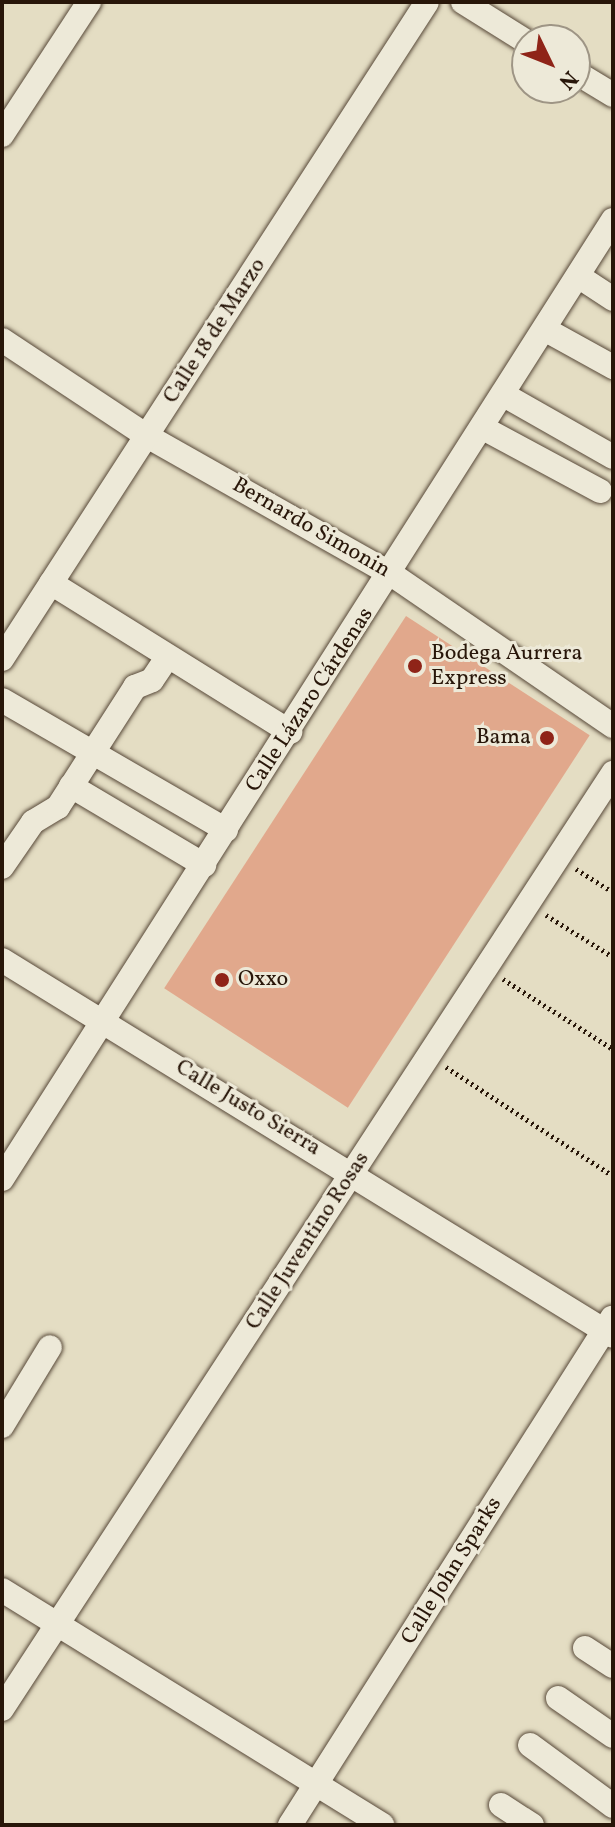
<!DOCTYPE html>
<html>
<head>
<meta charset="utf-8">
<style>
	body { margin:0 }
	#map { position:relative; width:615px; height:1827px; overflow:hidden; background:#e4ddc3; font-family:Vollkorn,serif }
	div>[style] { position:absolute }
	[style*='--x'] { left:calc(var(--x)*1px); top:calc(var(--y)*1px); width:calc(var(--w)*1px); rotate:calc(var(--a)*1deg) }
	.building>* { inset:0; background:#e1a88c; transform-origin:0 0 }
	.path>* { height:5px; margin-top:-2.5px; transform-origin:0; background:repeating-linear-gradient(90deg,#281609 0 2px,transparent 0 6px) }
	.roads { filter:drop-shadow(0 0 2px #574838) drop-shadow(0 0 2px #574838) }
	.street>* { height:24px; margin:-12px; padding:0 12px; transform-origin:12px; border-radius:12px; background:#ede9d8 }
	.dots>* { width:22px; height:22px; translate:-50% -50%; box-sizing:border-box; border:4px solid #ede9d8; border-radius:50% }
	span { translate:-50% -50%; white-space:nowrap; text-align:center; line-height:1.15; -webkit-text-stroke:6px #ede9d8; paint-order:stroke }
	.street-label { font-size:22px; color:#281609 }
	.poi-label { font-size:22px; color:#281609 }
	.left { translate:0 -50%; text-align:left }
	.right { translate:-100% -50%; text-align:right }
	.frame { position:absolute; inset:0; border:4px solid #281609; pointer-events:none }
	.north { position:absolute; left:511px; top:24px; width:80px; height:80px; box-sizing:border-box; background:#ede9d8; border:2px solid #9e9585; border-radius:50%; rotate:133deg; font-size:22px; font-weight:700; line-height:32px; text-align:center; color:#281609 }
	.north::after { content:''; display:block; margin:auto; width:28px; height:36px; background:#8f2418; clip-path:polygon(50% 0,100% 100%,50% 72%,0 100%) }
</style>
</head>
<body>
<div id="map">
	<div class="building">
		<i style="left:406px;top:616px;width:219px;height:444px;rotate:33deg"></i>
	</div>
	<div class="path">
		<i style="--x:576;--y:869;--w:44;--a:31.9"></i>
		<i style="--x:546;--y:915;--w:79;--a:32.1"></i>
		<i style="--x:503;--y:979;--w:130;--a:32.5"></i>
		<i style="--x:446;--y:1067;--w:199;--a:33.1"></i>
	</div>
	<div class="roads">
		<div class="street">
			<i style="--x:463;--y:2;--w:75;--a:32"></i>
			<i style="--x:575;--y:72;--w:44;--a:31.2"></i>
			<i style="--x:2;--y:135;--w:159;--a:-56.8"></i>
			<i style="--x:578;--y:276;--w:42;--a:33.3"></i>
			<i style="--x:546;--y:330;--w:77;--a:28.9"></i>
			<i style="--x:2;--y:340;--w:174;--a:33.5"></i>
			<i style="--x:147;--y:436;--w:280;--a:29.5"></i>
			<i style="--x:391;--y:574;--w:269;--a:34.4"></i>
			<i style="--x:504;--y:395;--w:125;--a:29.6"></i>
			<i style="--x:483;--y:428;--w:133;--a:28.3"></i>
			<i style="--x:51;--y:583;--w:282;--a:31.9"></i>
			<i style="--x:2;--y:659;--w:782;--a:-57.1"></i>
			<i style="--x:2;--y:700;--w:259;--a:30.1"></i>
			<i style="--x:71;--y:786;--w:155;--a:30.7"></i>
			<i style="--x:2;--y:867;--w:55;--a:-55.4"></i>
			<i style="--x:33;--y:822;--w:29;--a:-31"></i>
			<i style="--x:58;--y:807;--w:143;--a:-57.3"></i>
			<i style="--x:135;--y:687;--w:18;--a:-22"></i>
			<i style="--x:152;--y:680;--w:25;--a:-56"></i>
			<i style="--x:2;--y:960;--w:717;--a:31.61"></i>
			<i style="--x:2;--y:1179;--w:1137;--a:-57.5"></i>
			<i style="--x:2;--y:1426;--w:92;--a:-58.7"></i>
			<i style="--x:2;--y:1590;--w:447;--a:31.7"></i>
			<i style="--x:585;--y:1648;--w:33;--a:33"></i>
			<i style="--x:558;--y:1698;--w:67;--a:34.6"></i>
			<i style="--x:2;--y:1709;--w:1118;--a:-56.86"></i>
			<i style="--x:530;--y:1745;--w:103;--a:36.3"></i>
			<i style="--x:501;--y:1805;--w:37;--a:33"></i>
			<i style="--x:290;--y:1825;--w:601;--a:-57.58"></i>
		</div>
	</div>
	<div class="dots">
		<i style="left:415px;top:666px;background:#8f2418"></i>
		<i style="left:547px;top:738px;background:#8f2418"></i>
		<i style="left:222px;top:980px;background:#8f2418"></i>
	</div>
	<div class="street-label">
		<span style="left:215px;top:331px;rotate:-57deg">Calle 18 de Marzo</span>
		<span style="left:311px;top:528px;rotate:30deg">Bernardo Simonin</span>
		<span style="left:310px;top:700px;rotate:-57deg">Calle Lázaro Cárdenas</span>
		<span style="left:248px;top:1108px;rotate:31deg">Calle Justo Sierra</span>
		<span style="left:308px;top:1241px;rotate:-57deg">Calle Juventino Rosas</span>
		<span style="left:452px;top:1571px;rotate:-58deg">Calle John Sparks</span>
	</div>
	<div class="poi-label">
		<span class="left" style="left:431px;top:666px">Bodega Aurrera<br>Express</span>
		<span class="right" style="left:531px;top:738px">Bama</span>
		<span class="left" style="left:238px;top:980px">Oxxo</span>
	</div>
	<div class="frame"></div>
	<div class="north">N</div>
</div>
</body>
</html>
